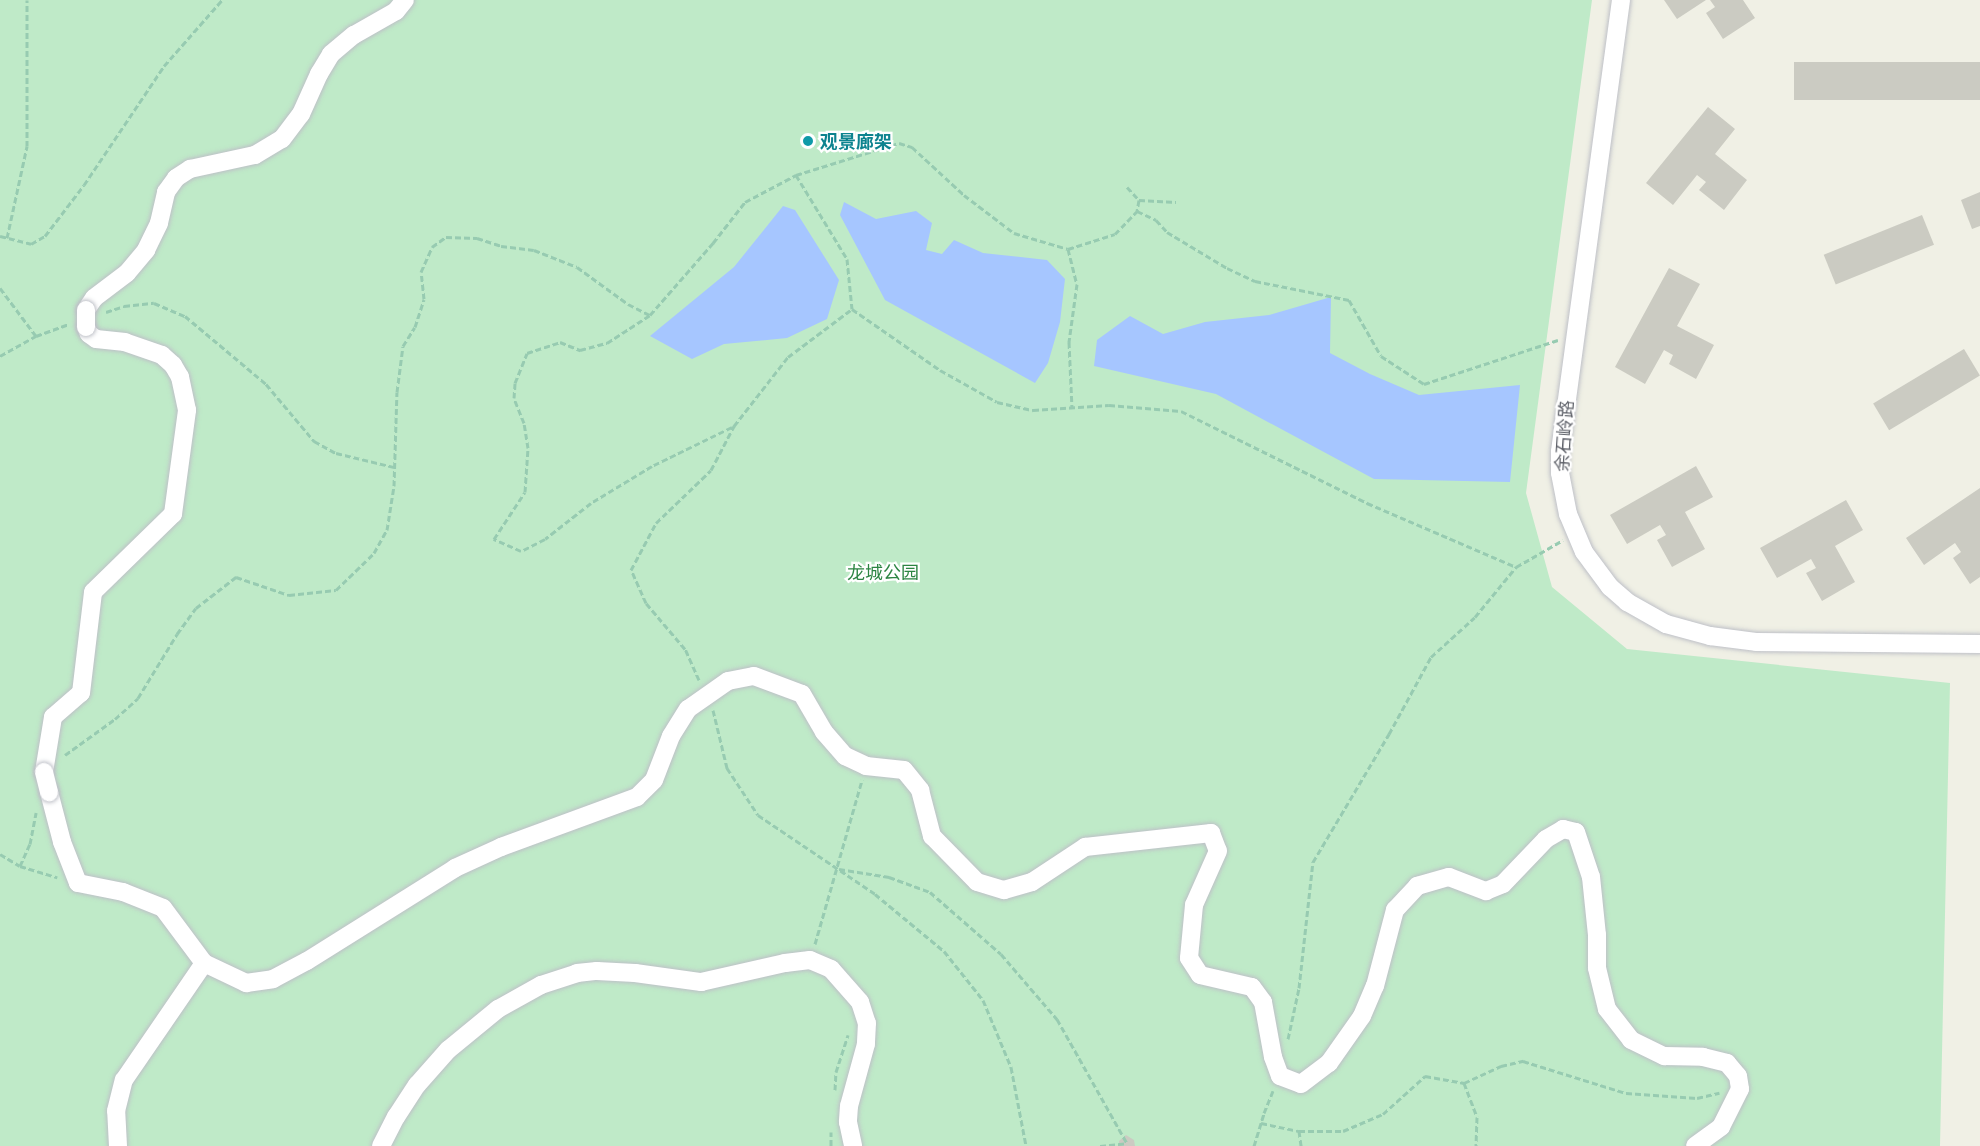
<!DOCTYPE html>
<html>
<head>
<meta charset="utf-8">
<style>
	body { margin:0 }
	#map { position:relative; width:1980px; height:1146px; overflow:hidden; background:#f0f0e5; font-family:"Noto Sans","Noto Sans SC",sans-serif }
	div>[style] { position:absolute }
	[style*='--x'] { left:calc(var(--x)*1px); top:calc(var(--y)*1px); width:calc(var(--w)*1px); rotate:calc(var(--a)*1deg) }
	.green>* { inset:0; background:#bfeac8 }
	.water>* { inset:0; background:#a6c6ff }
	.building>* { inset:0; background:#cbcbc2; transform-origin:0 0 }
	.path>* { height:3px; margin-top:-1.5px; transform-origin:0; background:repeating-linear-gradient(90deg,#97cbb1 0 6px,transparent 0 9px) }
	.roads { filter:drop-shadow(0 0 2px #bec0c7) drop-shadow(0 0 2px #bec0c7) }
	.minor>* { height:18px; margin:-9px; padding:0 9px; transform-origin:9px; border-radius:9px; background:#fff }
	.bridges { filter:drop-shadow(0 0 2px #bec0c7) drop-shadow(0 0 2px #bec0c7) }
	.minor-bridge>* { height:18px; margin:-9px; padding:0 9px; transform-origin:9px; border-radius:9px; background:#fff }
	.dots>* { width:16px; height:16px; translate:-50% -50%; box-sizing:border-box; border:3px solid #fff; border-radius:50% }
	span { translate:-50% -50%; white-space:nowrap; text-align:center; line-height:1.15; -webkit-text-stroke:4.5px #fff; paint-order:stroke }
	.culture-label { font-size:18px; color:#0d838f; font-weight:700 }
	.left { translate:0 -50%; text-align:left }
	.street-label { font-size:18px; color:#5c5f67 }
	.park-label { font-size:18px; color:#2d8543 }
</style>
</head>
<body>
<div id="map">
	<div class="green">
		<i style="clip-path:polygon(0 0,1592px 0,1526px 493px,1552px 587px,1627px 649px,1950px 683px,1940px 1146px,0 1146px)"></i>
	</div>
	<div class="water">
		<i style="clip-path:polygon(844px 202px,876px 219px,916px 211px,932px 223px,926px 250px,942px 254px,954px 240px,983px 253px,1047px 260px,1065px 279px,1060px 322px,1048px 363px,1035px 383px,885px 300px,840px 215px)"></i>
		<i style="clip-path:polygon(783px 206px,795px 210px,839px 280px,827px 319px,787px 338px,724px 344px,692px 359px,650px 336px,734px 267px)"></i>
		<i style="clip-path:polygon(1331px 297px,1330px 353px,1370px 374px,1419px 395px,1520px 385px,1510px 482px,1374px 479px,1216px 394px,1094px 366px,1097px 340px,1130px 316px,1163px 334px,1205px 322px,1269px 315px)"></i>
	</div>
	<div class="building">
		<i style="clip-path:polygon(1664px 0,1706px 0,1677px 19px)"></i>
		<i style="clip-path:polygon(1710px 0,1743px 0,1755px 18px,1723px 39px,1706px 13px,1715px 7px)"></i>
		<i style="left:1980px;top:62px;width:38px;height:186px;rotate:90deg"></i>
		<i style="clip-path:polygon(1708px 107px,1735px 129px,1715px 154px,1747px 180px,1724px 210px,1699px 190px,1706px 182px,1697px 175px,1673px 205px,1646px 183px)"></i>
		<i style="clip-path:polygon(1980px 192px,1980px 226px,1972px 229px,1961px 200px)"></i>
		<i style="left:1922px;top:215px;width:32px;height:106px;rotate:68deg"></i>
		<i style="clip-path:polygon(1669px 268px,1700px 284px,1677px 326px,1714px 345px,1696px 379px,1669px 364px,1673px 355px,1664px 350px,1645px 384px,1615px 367px)"></i>
		<i style="left:1964px;top:349px;width:31px;height:106px;rotate:59deg"></i>
		<i style="clip-path:polygon(1696px 466px,1713px 497px,1685px 512px,1705px 549px,1672px 567px,1657px 540px,1666px 535px,1660px 525px,1627px 544px,1610px 515px)"></i>
		<i style="clip-path:polygon(1980px 488px,1980px 577px,1970px 584px,1953px 558px,1961px 552px,1955px 543px,1924px 565px,1906px 538px)"></i>
		<i style="clip-path:polygon(1846px 500px,1863px 530px,1835px 546px,1855px 582px,1822px 601px,1806px 573px,1816px 568px,1811px 559px,1777px 578px,1760px 548px)"></i>
		<i style="clip-path:polygon(1126px 1135px,1134px 1140px,1135px 1146px,1119px 1146px,1119px 1141px)"></i>
	</div>
	<div class="path">
		<i style="--x:796;--y:175;--w:108;--a:-17.3"></i>
		<i style="--x:899;--y:143;--w:14;--a:17"></i>
		<i style="--x:912;--y:147;--w:71;--a:42.7"></i>
		<i style="--x:964;--y:195;--w:63;--a:37.2"></i>
		<i style="--x:1014;--y:233;--w:56;--a:16.5"></i>
		<i style="--x:1068;--y:249;--w:49;--a:-17.7"></i>
		<i style="--x:1115;--y:234;--w:32;--a:-46"></i>
		<i style="--x:1137;--y:211;--w:21;--a:25"></i>
		<i style="--x:1156;--y:220;--w:16;--a:47"></i>
		<i style="--x:1167;--y:232;--w:70;--a:31"></i>
		<i style="--x:1227;--y:268;--w:31;--a:25"></i>
		<i style="--x:1255;--y:281;--w:96;--a:11.4"></i>
		<i style="--x:1349;--y:300;--w:64;--a:60.3"></i>
		<i style="--x:1381;--y:356;--w:51;--a:33.1"></i>
		<i style="--x:1424;--y:384;--w:141;--a:-18.2"></i>
		<i style="--x:1127;--y:187;--w:18;--a:47"></i>
		<i style="--x:1139;--y:200;--w:11;--a:100"></i>
		<i style="--x:1139;--y:200;--w:37;--a:3"></i>
		<i style="--x:0;--y:236;--w:32;--a:14"></i>
		<i style="--x:31;--y:244;--w:16;--a:-30"></i>
		<i style="--x:45;--y:236;--w:64;--a:-52.6"></i>
		<i style="--x:84;--y:185;--w:143;--a:-56.1"></i>
		<i style="--x:164;--y:66;--w:88;--a:-48.7"></i>
		<i style="--x:7;--y:238;--w:94;--a:-77.7"></i>
		<i style="--x:27;--y:146;--w:146;--a:-90"></i>
		<i style="--x:1068;--y:249;--w:36;--a:76"></i>
		<i style="--x:1077;--y:284;--w:59;--a:97.9"></i>
		<i style="--x:1069;--y:342;--w:65;--a:87.4"></i>
		<i style="--x:0;--y:288;--w:60;--a:53.1"></i>
		<i style="--x:106;--y:312;--w:19;--a:-18"></i>
		<i style="--x:124;--y:306;--w:30;--a:-6"></i>
		<i style="--x:154;--y:303;--w:34;--a:23"></i>
		<i style="--x:185;--y:316;--w:106;--a:40"></i>
		<i style="--x:266;--y:384;--w:75;--a:49.9"></i>
		<i style="--x:314;--y:441;--w:25;--a:29"></i>
		<i style="--x:336;--y:453;--w:60;--a:13.6"></i>
		<i style="--x:0;--y:356;--w:41;--a:-29.1"></i>
		<i style="--x:36;--y:336;--w:35;--a:-20"></i>
		<i style="--x:732;--y:427;--w:89;--a:154"></i>
		<i style="--x:652;--y:466;--w:71;--a:148.8"></i>
		<i style="--x:591;--y:503;--w:58;--a:142"></i>
		<i style="--x:545;--y:539;--w:27;--a:153"></i>
		<i style="--x:521;--y:551;--w:30;--a:-156"></i>
		<i style="--x:494;--y:539;--w:56;--a:-56.6"></i>
		<i style="--x:525;--y:492;--w:44;--a:-86.1"></i>
		<i style="--x:528;--y:448;--w:25;--a:-99"></i>
		<i style="--x:524;--y:423;--w:27;--a:-112"></i>
		<i style="--x:514;--y:398;--w:15;--a:-86"></i>
		<i style="--x:515;--y:383;--w:32;--a:-68"></i>
		<i style="--x:527;--y:353;--w:35;--a:-18"></i>
		<i style="--x:560;--y:342;--w:22;--a:22"></i>
		<i style="--x:580;--y:350;--w:28;--a:-15"></i>
		<i style="--x:607;--y:343;--w:51;--a:-33.1"></i>
		<i style="--x:650;--y:315;--w:96;--a:-48.8"></i>
		<i style="--x:713;--y:243;--w:52;--a:-52"></i>
		<i style="--x:745;--y:202;--w:58;--a:-27.9"></i>
		<i style="--x:796;--y:175;--w:98;--a:58.7"></i>
		<i style="--x:847;--y:259;--w:50;--a:84.3"></i>
		<i style="--x:699;--y:680;--w:34;--a:-114"></i>
		<i style="--x:685;--y:649;--w:60;--a:-130.3"></i>
		<i style="--x:646;--y:603;--w:36;--a:-114"></i>
		<i style="--x:631;--y:570;--w:53;--a:-62"></i>
		<i style="--x:656;--y:523;--w:76;--a:-43.9"></i>
		<i style="--x:711;--y:470;--w:50;--a:-62.4"></i>
		<i style="--x:734;--y:426;--w:88;--a:-52"></i>
		<i style="--x:788;--y:357;--w:80;--a:-36.9"></i>
		<i style="--x:852;--y:309;--w:107;--a:34.7"></i>
		<i style="--x:940;--y:370;--w:65;--a:29.3"></i>
		<i style="--x:997;--y:402;--w:37;--a:13"></i>
		<i style="--x:1033;--y:410;--w:76;--a:-3.8"></i>
		<i style="--x:1109;--y:405;--w:72;--a:4.8"></i>
		<i style="--x:1181;--y:411;--w:208;--a:26.3"></i>
		<i style="--x:1367;--y:503;--w:162;--a:23.2"></i>
		<i style="--x:713;--y:710;--w:60;--a:76.4"></i>
		<i style="--x:727;--y:768;--w:56;--a:56.6"></i>
		<i style="--x:758;--y:815;--w:141;--a:34"></i>
		<i style="--x:875;--y:894;--w:89;--a:39.6"></i>
		<i style="--x:944;--y:951;--w:63;--a:51.5"></i>
		<i style="--x:983;--y:1000;--w:73;--a:67.3"></i>
		<i style="--x:1011;--y:1067;--w:80;--a:79.2"></i>
		<i style="--x:65;--y:755;--w:62;--a:-35.8"></i>
		<i style="--x:115;--y:719;--w:31;--a:-42"></i>
		<i style="--x:138;--y:698;--w:75;--a:-58.6"></i>
		<i style="--x:177;--y:634;--w:32;--a:-54"></i>
		<i style="--x:196;--y:608;--w:51;--a:-37.8"></i>
		<i style="--x:236;--y:577;--w:56;--a:18.8"></i>
		<i style="--x:289;--y:595;--w:47;--a:-6.1"></i>
		<i style="--x:336;--y:590;--w:53;--a:-44.2"></i>
		<i style="--x:374;--y:553;--w:26;--a:-61"></i>
		<i style="--x:387;--y:530;--w:45;--a:-81"></i>
		<i style="--x:394;--y:486;--w:94;--a:-88.2"></i>
		<i style="--x:397;--y:392;--w:46;--a:-82.6"></i>
		<i style="--x:403;--y:346;--w:22;--a:-58"></i>
		<i style="--x:415;--y:327;--w:29;--a:-72"></i>
		<i style="--x:424;--y:299;--w:27;--a:-96"></i>
		<i style="--x:421;--y:272;--w:27;--a:-66"></i>
		<i style="--x:432;--y:247;--w:17;--a:-36"></i>
		<i style="--x:446;--y:237;--w:31;--a:2"></i>
		<i style="--x:477;--y:238;--w:25;--a:18"></i>
		<i style="--x:501;--y:246;--w:33;--a:7"></i>
		<i style="--x:534;--y:250;--w:46;--a:21.6"></i>
		<i style="--x:577;--y:267;--w:63;--a:36"></i>
		<i style="--x:628;--y:304;--w:25;--a:27"></i>
		<i style="--x:0;--y:854;--w:23;--a:31"></i>
		<i style="--x:20;--y:866;--w:39;--a:17"></i>
		<i style="--x:20;--y:866;--w:24;--a:-66"></i>
		<i style="--x:30;--y:844;--w:32;--a:-79"></i>
		<i style="--x:839;--y:869;--w:51;--a:9.1"></i>
		<i style="--x:889;--y:877;--w:44;--a:20.1"></i>
		<i style="--x:930;--y:892;--w:94;--a:41.1"></i>
		<i style="--x:1001;--y:954;--w:86;--a:49.3"></i>
		<i style="--x:1057;--y:1019;--w:142;--a:60.6"></i>
		<i style="--x:815;--y:944;--w:171;--a:-74"></i>
		<i style="--x:1288;--y:1039;--w:52;--a:-77.8"></i>
		<i style="--x:1299;--y:988;--w:127;--a:-83.7"></i>
		<i style="--x:1313;--y:862;--w:149;--a:-59.3"></i>
		<i style="--x:1389;--y:734;--w:88;--a:-61.4"></i>
		<i style="--x:1431;--y:657;--w:59;--a:-42.3"></i>
		<i style="--x:1475;--y:617;--w:65;--a:-50.6"></i>
		<i style="--x:1516;--y:567;--w:54;--a:-29.9"></i>
		<i style="--x:1464;--y:1083;--w:36;--a:69"></i>
		<i style="--x:1477;--y:1117;--w:29;--a:92"></i>
		<i style="--x:835;--y:1090;--w:18;--a:-87"></i>
		<i style="--x:836;--y:1072;--w:39;--a:-72"></i>
		<i style="--x:1261;--y:1123;--w:39;--a:12"></i>
		<i style="--x:1299;--y:1131;--w:15;--a:82"></i>
		<i style="--x:1299;--y:1131;--w:44;--a:0"></i>
		<i style="--x:1343;--y:1131;--w:43;--a:-23"></i>
		<i style="--x:1383;--y:1114;--w:57;--a:-42.1"></i>
		<i style="--x:1425;--y:1076;--w:40;--a:10"></i>
		<i style="--x:1464;--y:1083;--w:41;--a:-24.7"></i>
		<i style="--x:1501;--y:1066;--w:23;--a:-13"></i>
		<i style="--x:1523;--y:1061;--w:108;--a:17.3"></i>
		<i style="--x:1626;--y:1093;--w:71;--a:4"></i>
		<i style="--x:1697;--y:1098;--w:23;--a:-13"></i>
		<i style="--x:831;--y:1146;--w:14;--a:-90"></i>
		<i style="--x:1100;--y:1146;--w:27;--a:-6"></i>
		<i style="--x:1254;--y:1146;--w:34;--a:-73"></i>
		<i style="--x:1264;--y:1113;--w:24;--a:-68"></i>
	</div>
	<div class="roads">
		<div class="minor">
			<i style="--x:1621;--y:0;--w:456;--a:97.7"></i>
			<i style="--x:1560;--y:452;--w:21;--a:90"></i>
			<i style="--x:1560;--y:473;--w:42;--a:79"></i>
			<i style="--x:1568;--y:514;--w:41;--a:67.2"></i>
			<i style="--x:1584;--y:552;--w:44;--a:53.4"></i>
			<i style="--x:1610;--y:587;--w:23;--a:41"></i>
			<i style="--x:1627;--y:602;--w:45;--a:29.4"></i>
			<i style="--x:1666;--y:624;--w:46;--a:15.3"></i>
			<i style="--x:1710;--y:636;--w:46;--a:7.4"></i>
			<i style="--x:1756;--y:642;--w:224;--a:0.5"></i>
			<i style="--x:86;--y:310;--w:14;--a:-56"></i>
			<i style="--x:94;--y:298;--w:41;--a:-37.1"></i>
			<i style="--x:127;--y:273;--w:30;--a:-50"></i>
			<i style="--x:146;--y:250;--w:30;--a:-64"></i>
			<i style="--x:159;--y:223;--w:32;--a:-77"></i>
			<i style="--x:166;--y:192;--w:17;--a:-54"></i>
			<i style="--x:176;--y:178;--w:17;--a:-33"></i>
			<i style="--x:190;--y:169;--w:66;--a:-12.2"></i>
			<i style="--x:255;--y:155;--w:31;--a:-31"></i>
			<i style="--x:282;--y:139;--w:31;--a:-53"></i>
			<i style="--x:301;--y:114;--w:44;--a:-65.8"></i>
			<i style="--x:319;--y:74;--w:23;--a:-59"></i>
			<i style="--x:331;--y:54;--w:30;--a:-40"></i>
			<i style="--x:354;--y:35;--w:48;--a:-29.7"></i>
			<i style="--x:396;--y:11;--w:14;--a:-51"></i>
			<i style="--x:44;--y:772;--w:56;--a:-80.7"></i>
			<i style="--x:53;--y:717;--w:37;--a:-41"></i>
			<i style="--x:81;--y:693;--w:102;--a:-83.2"></i>
			<i style="--x:93;--y:592;--w:112;--a:-44.3"></i>
			<i style="--x:173;--y:514;--w:105;--a:-82.3"></i>
			<i style="--x:187;--y:410;--w:34;--a:-102"></i>
			<i style="--x:180;--y:377;--w:14;--a:-120"></i>
			<i style="--x:173;--y:365;--w:15;--a:-138"></i>
			<i style="--x:162;--y:355;--w:39;--a:-161"></i>
			<i style="--x:125;--y:342;--w:29;--a:-174"></i>
			<i style="--x:96;--y:339;--w:9;--a:-144"></i>
			<i style="--x:89;--y:334;--w:8;--a:-113"></i>
			<i style="--x:49;--y:792;--w:52;--a:75.4"></i>
			<i style="--x:62;--y:842;--w:44;--a:68.7"></i>
			<i style="--x:78;--y:883;--w:46;--a:11.3"></i>
			<i style="--x:123;--y:892;--w:43;--a:21.8"></i>
			<i style="--x:163;--y:908;--w:69;--a:53.3"></i>
			<i style="--x:204;--y:963;--w:47;--a:25.5"></i>
			<i style="--x:246;--y:983;--w:27;--a:-8"></i>
			<i style="--x:273;--y:979;--w:38;--a:-28"></i>
			<i style="--x:307;--y:961;--w:175;--a:-32.1"></i>
			<i style="--x:455;--y:868;--w:51;--a:-24.5"></i>
			<i style="--x:501;--y:847;--w:145;--a:-20.2"></i>
			<i style="--x:637;--y:797;--w:24;--a:-45"></i>
			<i style="--x:654;--y:780;--w:47;--a:-68.9"></i>
			<i style="--x:671;--y:736;--w:32;--a:-58"></i>
			<i style="--x:688;--y:709;--w:49;--a:-35"></i>
			<i style="--x:728;--y:681;--w:26;--a:-11"></i>
			<i style="--x:754;--y:676;--w:51;--a:20.6"></i>
			<i style="--x:802;--y:694;--w:44;--a:59.9"></i>
			<i style="--x:824;--y:732;--w:32;--a:49"></i>
			<i style="--x:845;--y:756;--w:23;--a:25"></i>
			<i style="--x:866;--y:766;--w:38;--a:6"></i>
			<i style="--x:904;--y:770;--w:26;--a:51"></i>
			<i style="--x:920;--y:790;--w:48;--a:75.4"></i>
			<i style="--x:932;--y:836;--w:64;--a:45.6"></i>
			<i style="--x:977;--y:882;--w:28;--a:17"></i>
			<i style="--x:1004;--y:890;--w:29;--a:-16"></i>
			<i style="--x:1032;--y:882;--w:64;--a:-33.4"></i>
			<i style="--x:1085;--y:847;--w:127;--a:-6.3"></i>
			<i style="--x:1211;--y:833;--w:19;--a:69"></i>
			<i style="--x:1218;--y:851;--w:59;--a:114"></i>
			<i style="--x:1194;--y:905;--w:53;--a:95.4"></i>
			<i style="--x:1189;--y:958;--w:20;--a:57"></i>
			<i style="--x:1200;--y:975;--w:53;--a:13"></i>
			<i style="--x:1252;--y:987;--w:19;--a:54"></i>
			<i style="--x:1263;--y:1002;--w:56;--a:79.7"></i>
			<i style="--x:1273;--y:1057;--w:20;--a:70"></i>
			<i style="--x:1280;--y:1076;--w:22;--a:21"></i>
			<i style="--x:1301;--y:1084;--w:35;--a:-37"></i>
			<i style="--x:1329;--y:1063;--w:57;--a:-54.9"></i>
			<i style="--x:1362;--y:1016;--w:33;--a:-67"></i>
			<i style="--x:1375;--y:986;--w:79;--a:-75.3"></i>
			<i style="--x:1395;--y:910;--w:33;--a:-47"></i>
			<i style="--x:1417;--y:886;--w:33;--a:-16"></i>
			<i style="--x:1449;--y:877;--w:40;--a:21"></i>
			<i style="--x:1486;--y:891;--w:18;--a:-22"></i>
			<i style="--x:1503;--y:884;--w:62;--a:-46.3"></i>
			<i style="--x:1546;--y:839;--w:20;--a:-30"></i>
			<i style="--x:1563;--y:829;--w:13;--a:13"></i>
			<i style="--x:1576;--y:832;--w:47;--a:71.6"></i>
			<i style="--x:1591;--y:877;--w:58;--a:84.1"></i>
			<i style="--x:1597;--y:935;--w:33;--a:90"></i>
			<i style="--x:1597;--y:968;--w:42;--a:76.3"></i>
			<i style="--x:1607;--y:1009;--w:39;--a:52"></i>
			<i style="--x:1631;--y:1040;--w:37;--a:26"></i>
			<i style="--x:1664;--y:1056;--w:39;--a:1"></i>
			<i style="--x:1703;--y:1057;--w:25;--a:14"></i>
			<i style="--x:1727;--y:1063;--w:17;--a:50"></i>
			<i style="--x:1738;--y:1076;--w:13;--a:81"></i>
			<i style="--x:1740;--y:1089;--w:42;--a:116.6"></i>
			<i style="--x:1721;--y:1127;--w:32;--a:144"></i>
			<i style="--x:118;--y:1146;--w:35;--a:-93"></i>
			<i style="--x:116;--y:1111;--w:32;--a:-76"></i>
			<i style="--x:124;--y:1080;--w:142;--a:-55.6"></i>
			<i style="--x:381;--y:1146;--w:33;--a:-63"></i>
			<i style="--x:396;--y:1117;--w:38;--a:-57"></i>
			<i style="--x:417;--y:1085;--w:47;--a:-48.5"></i>
			<i style="--x:448;--y:1050;--w:65;--a:-39.4"></i>
			<i style="--x:498;--y:1009;--w:49;--a:-29.2"></i>
			<i style="--x:541;--y:985;--w:38;--a:-18"></i>
			<i style="--x:577;--y:973;--w:20;--a:-6"></i>
			<i style="--x:597;--y:971;--w:38;--a:3"></i>
			<i style="--x:635;--y:973;--w:67;--a:7.8"></i>
			<i style="--x:701;--y:982;--w:86;--a:-12.7"></i>
			<i style="--x:785;--y:963;--w:25;--a:-7"></i>
			<i style="--x:810;--y:960;--w:23;--a:23"></i>
			<i style="--x:831;--y:969;--w:44;--a:48.7"></i>
			<i style="--x:860;--y:1002;--w:22;--a:72"></i>
			<i style="--x:867;--y:1023;--w:21;--a:93"></i>
			<i style="--x:866;--y:1044;--w:64;--a:105.3"></i>
			<i style="--x:849;--y:1106;--w:16;--a:94"></i>
			<i style="--x:848;--y:1122;--w:25;--a:78"></i>
		</div>
	</div>
	<div class="bridges">
		<div class="minor-bridge">
			<i style="--x:86;--y:327;--w:17;--a:-90"></i>
			<i style="--x:44;--y:772;--w:21;--a:76"></i>
		</div>
	</div>
	<div class="dots">
		<i style="left:808px;top:141px;background:#0f9aa8"></i>
	</div>
	<div class="culture-label">
		<span class="left" style="left:820px;top:141px">观景廊架</span>
	</div>
	<div class="street-label">
		<span style="left:1564px;top:436px;rotate:-86deg">余石岭路</span>
	</div>
	<div class="park-label">
		<span style="left:883px;top:572px">龙城公园</span>
	</div>
</div>
</body>
</html>
